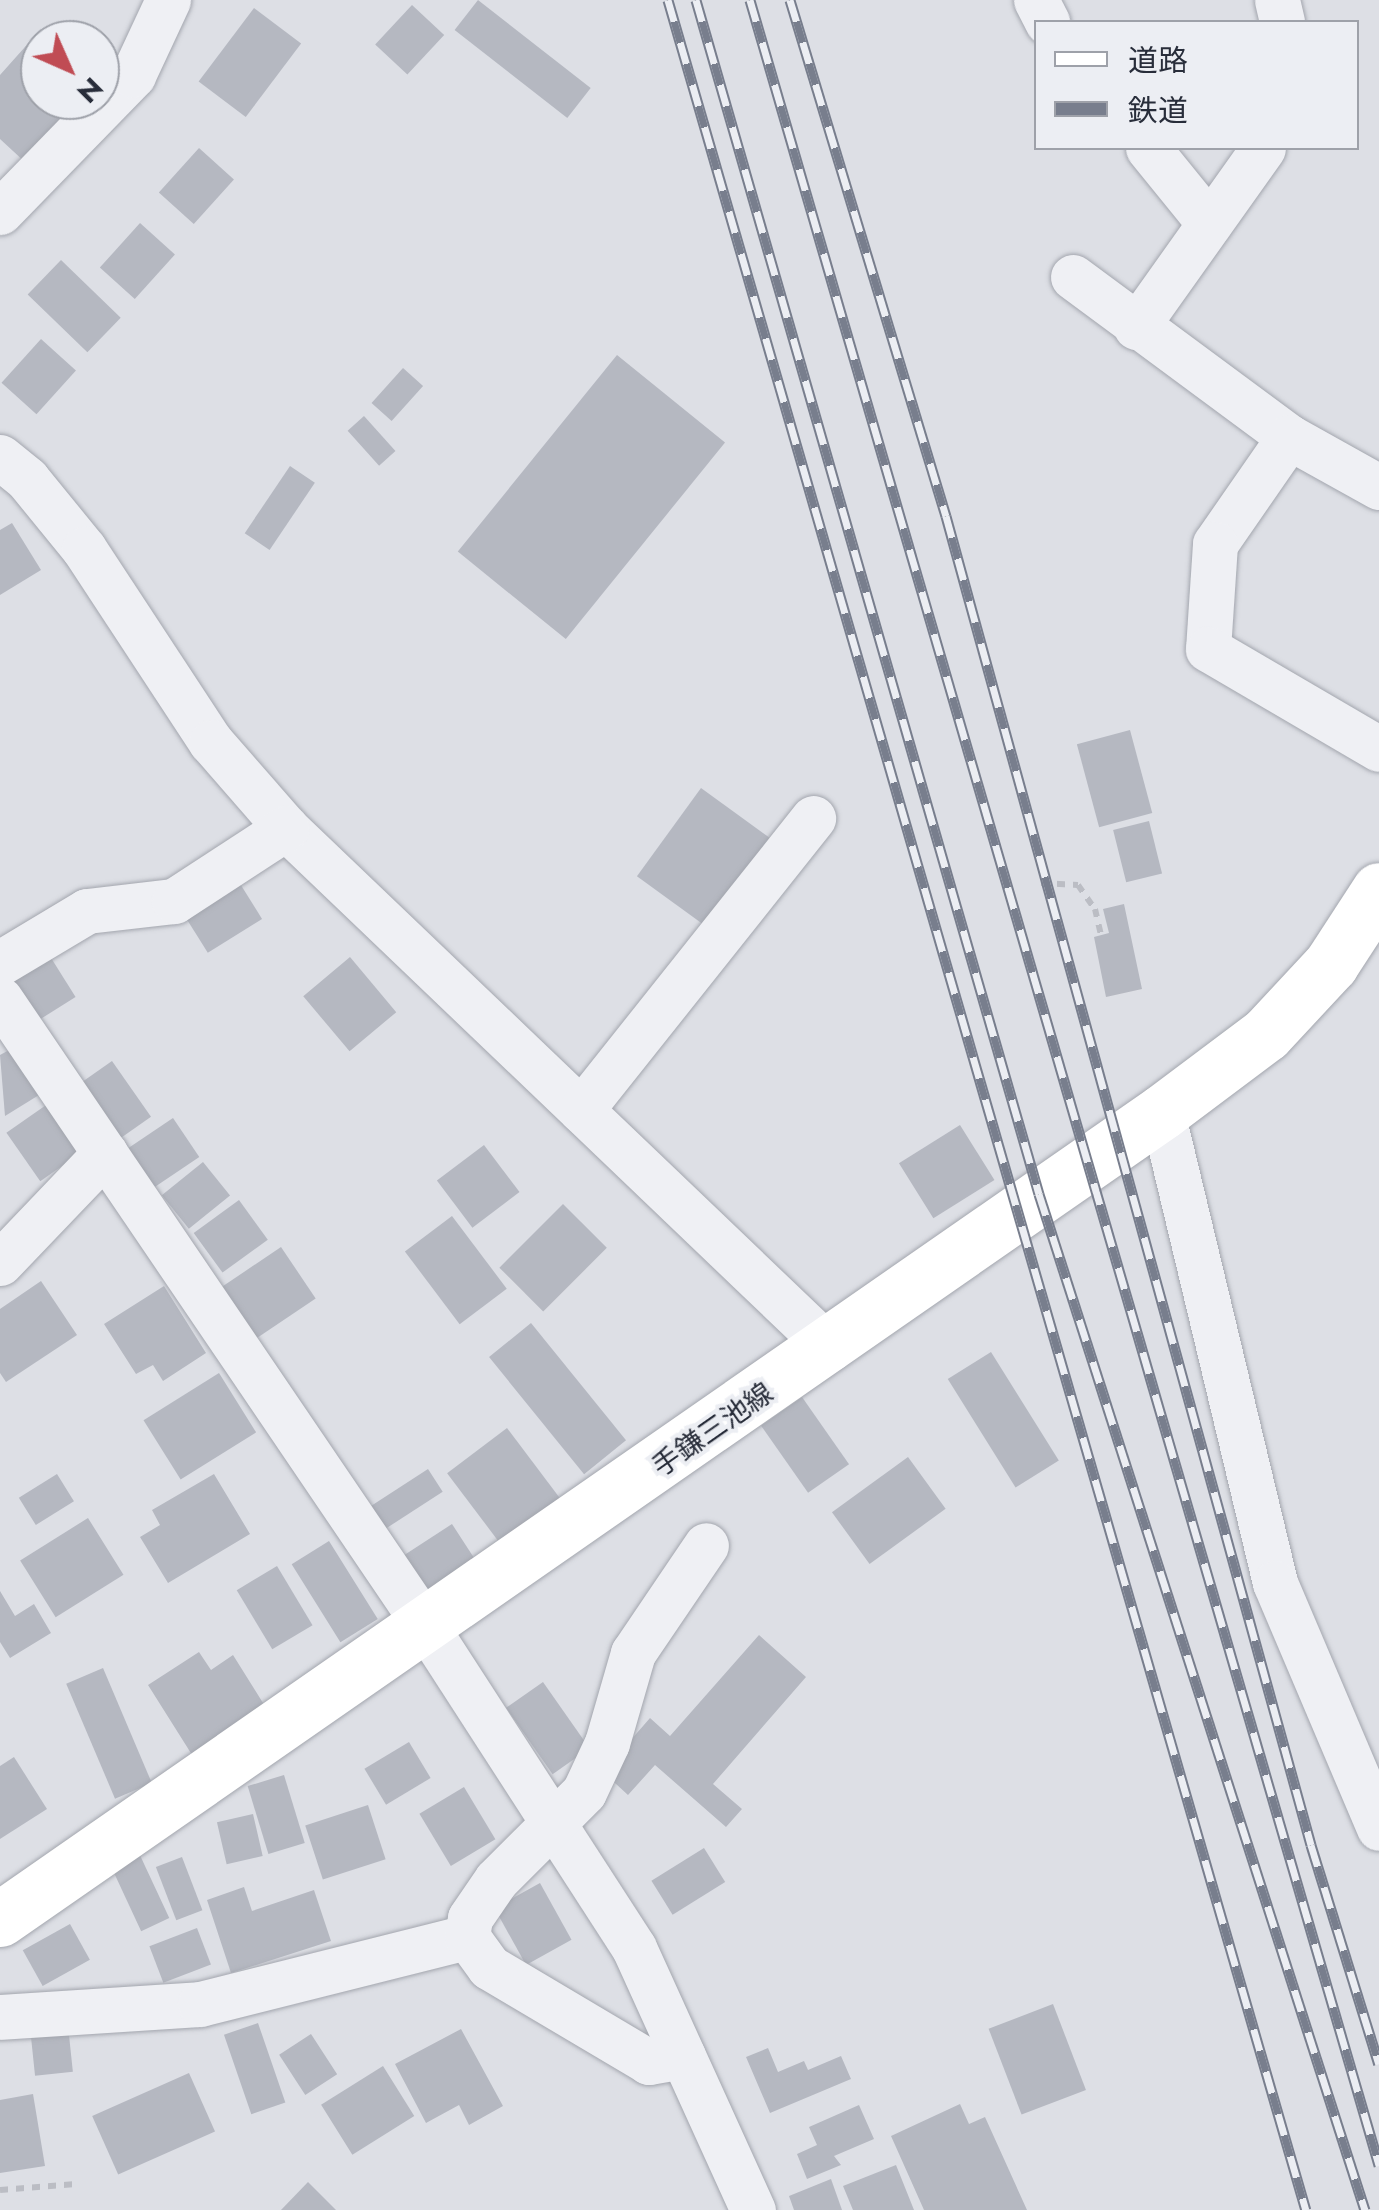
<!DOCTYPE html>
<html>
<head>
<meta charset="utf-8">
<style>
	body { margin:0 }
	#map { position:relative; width:1379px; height:2210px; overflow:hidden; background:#dddfe5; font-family:Jost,"Noto Sans JP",sans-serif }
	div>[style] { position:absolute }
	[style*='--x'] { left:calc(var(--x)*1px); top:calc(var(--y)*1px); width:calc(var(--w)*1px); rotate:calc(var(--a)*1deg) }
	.building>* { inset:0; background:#b5b8c1; transform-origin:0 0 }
	.path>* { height:6px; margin-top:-3px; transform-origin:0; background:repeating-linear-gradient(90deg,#bbbdc4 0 8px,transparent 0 16px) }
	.roads { filter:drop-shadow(0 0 2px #a3a6ae) drop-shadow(0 0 2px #a3a6ae) }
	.minor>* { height:45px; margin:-22.5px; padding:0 22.5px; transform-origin:22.5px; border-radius:22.5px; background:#eff0f4 }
	.major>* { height:55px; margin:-27.5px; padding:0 27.5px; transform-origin:27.5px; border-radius:27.5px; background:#fff }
	.rail>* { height:11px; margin-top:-5.5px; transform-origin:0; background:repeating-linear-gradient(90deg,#eceef3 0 22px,#787e8d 0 44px); box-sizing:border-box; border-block:2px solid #787e8d }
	span { translate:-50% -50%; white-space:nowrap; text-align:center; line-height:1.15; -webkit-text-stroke:8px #eceef3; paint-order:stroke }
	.street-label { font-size:28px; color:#282d3a }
	.legend { position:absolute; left:1034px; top:20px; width:325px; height:130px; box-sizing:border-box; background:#eceef3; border:2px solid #9ea1a9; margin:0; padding:12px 18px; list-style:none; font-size:30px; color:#282d3a }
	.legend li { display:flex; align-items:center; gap:20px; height:50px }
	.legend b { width:50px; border:2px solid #9ea1a9 }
	.north { position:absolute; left:20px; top:20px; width:100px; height:100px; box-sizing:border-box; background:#eceef3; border:2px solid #9ea1a9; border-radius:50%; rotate:135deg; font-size:28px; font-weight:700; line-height:40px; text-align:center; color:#282d3a }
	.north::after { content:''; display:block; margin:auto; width:35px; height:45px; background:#c04c54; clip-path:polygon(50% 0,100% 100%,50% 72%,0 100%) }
</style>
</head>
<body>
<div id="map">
	<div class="building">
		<i style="left:478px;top:0;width:143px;height:38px;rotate:38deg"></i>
		<i style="left:412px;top:5px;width:44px;height:54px;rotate:43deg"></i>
		<i style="left:254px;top:8px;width:59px;height:92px;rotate:37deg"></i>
		<i style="clip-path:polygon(41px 29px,53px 40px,40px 40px,40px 100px,83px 100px,26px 163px,0 139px,0 75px)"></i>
		<i style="left:199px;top:148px;width:47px;height:60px;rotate:42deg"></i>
		<i style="left:140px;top:223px;width:47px;height:60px;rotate:42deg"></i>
		<i style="left:61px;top:260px;width:83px;height:48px;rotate:44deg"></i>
		<i style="left:41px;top:339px;width:47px;height:59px;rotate:42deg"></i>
		<i style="left:617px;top:355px;width:139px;height:253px;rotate:39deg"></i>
		<i style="left:403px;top:368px;width:27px;height:47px;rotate:42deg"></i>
		<i style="left:364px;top:416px;width:47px;height:22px;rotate:48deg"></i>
		<i style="left:290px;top:466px;width:30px;height:81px;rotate:34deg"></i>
		<i style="clip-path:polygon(12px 523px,41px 570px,0 595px,0 530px)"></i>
		<i style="left:1130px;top:730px;width:86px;height:55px;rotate:75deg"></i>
		<i style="left:701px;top:788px;width:86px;height:109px;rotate:36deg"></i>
		<i style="left:1149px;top:821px;width:54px;height:37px;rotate:76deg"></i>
		<i style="left:234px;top:874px;width:53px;height:64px;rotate:58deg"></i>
		<i style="clip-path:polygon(1124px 904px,1142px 989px,1106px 997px,1094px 937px,1109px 933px,1103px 909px)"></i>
		<i style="left:48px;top:953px;width:52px;height:50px;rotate:58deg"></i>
		<i style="left:350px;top:957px;width:72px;height:61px;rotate:50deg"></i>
		<i style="clip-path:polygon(11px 1049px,39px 1095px,5px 1116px,0 1055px)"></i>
		<i style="left:112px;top:1061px;width:68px;height:50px;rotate:55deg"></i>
		<i style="left:49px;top:1103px;width:59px;height:52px;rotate:55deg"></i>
		<i style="left:173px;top:1118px;width:47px;height:60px;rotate:56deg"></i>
		<i style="left:960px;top:1125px;width:65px;height:72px;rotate:58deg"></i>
		<i style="left:484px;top:1145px;width:59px;height:59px;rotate:53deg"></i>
		<i style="left:203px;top:1162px;width:43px;height:53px;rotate:51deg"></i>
		<i style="left:239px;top:1200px;width:49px;height:56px;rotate:54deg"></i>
		<i style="left:563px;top:1204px;width:62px;height:90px;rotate:45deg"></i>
		<i style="left:452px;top:1216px;width:91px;height:59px;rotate:53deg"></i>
		<i style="left:281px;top:1247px;width:62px;height:77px;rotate:56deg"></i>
		<i style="clip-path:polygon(41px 1281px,77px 1335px,6px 1382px,0 1373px,0 1309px)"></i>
		<i style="clip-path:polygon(164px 1286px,206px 1353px,163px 1381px,153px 1365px,136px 1374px,104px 1324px)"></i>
		<i style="left:531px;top:1323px;width:151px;height:54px;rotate:51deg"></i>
		<i style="left:991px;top:1352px;width:128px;height:51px;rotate:58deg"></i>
		<i style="left:219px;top:1373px;width:70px;height:89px;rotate:58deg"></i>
		<i style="left:802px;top:1397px;width:82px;height:50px;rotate:55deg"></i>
		<i style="left:507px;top:1428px;width:88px;height:75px;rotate:53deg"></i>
		<i style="left:908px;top:1457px;width:64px;height:94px;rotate:54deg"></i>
		<i style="left:428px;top:1469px;width:27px;height:68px;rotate:57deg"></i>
		<i style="left:57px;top:1474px;width:32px;height:45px;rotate:58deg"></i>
		<i style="clip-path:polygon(214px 1474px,250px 1534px,168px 1583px,140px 1537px,160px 1525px,152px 1510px)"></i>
		<i style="left:88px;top:1518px;width:67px;height:80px;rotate:58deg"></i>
		<i style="left:452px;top:1524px;width:48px;height:60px;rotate:57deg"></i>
		<i style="left:329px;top:1541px;width:92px;height:44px;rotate:58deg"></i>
		<i style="left:277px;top:1566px;width:69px;height:47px;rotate:59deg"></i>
		<i style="clip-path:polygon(0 1591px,15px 1616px,34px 1604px,51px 1633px,10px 1658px,0 1642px)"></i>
		<i style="clip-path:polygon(759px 1635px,806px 1677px,713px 1784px,742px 1809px,726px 1827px,655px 1765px,628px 1795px,603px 1772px,650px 1718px,670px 1736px)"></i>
		<i style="clip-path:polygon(199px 1652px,211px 1670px,233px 1655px,268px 1711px,194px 1758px,148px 1685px)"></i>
		<i style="left:103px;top:1668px;width:125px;height:40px;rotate:67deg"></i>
		<i style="left:543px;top:1682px;width:81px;height:45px;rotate:55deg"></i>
		<i style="left:409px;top:1742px;width:42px;height:52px;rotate:59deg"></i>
		<i style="clip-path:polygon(14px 1757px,47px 1809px,0 1839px,0 1766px)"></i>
		<i style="left:284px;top:1775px;width:71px;height:38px;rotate:73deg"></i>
		<i style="left:464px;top:1787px;width:61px;height:52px;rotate:59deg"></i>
		<i style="left:368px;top:1805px;width:57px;height:66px;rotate:72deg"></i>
		<i style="left:253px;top:1814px;width:43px;height:37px;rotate:77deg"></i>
		<i style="left:704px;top:1848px;width:40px;height:62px;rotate:58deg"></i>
		<i style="left:138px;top:1851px;width:74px;height:31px;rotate:65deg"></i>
		<i style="left:182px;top:1857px;width:57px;height:28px;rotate:69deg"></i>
		<i style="left:540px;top:1883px;width:65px;height:52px;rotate:61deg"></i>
		<i style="clip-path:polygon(244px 1887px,252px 1911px,314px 1890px,331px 1941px,231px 1973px,207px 1900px)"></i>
		<i style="left:70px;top:1924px;width:41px;height:54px;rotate:61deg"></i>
		<i style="left:197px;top:1928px;width:39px;height:51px;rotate:69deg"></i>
		<i style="left:1053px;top:2004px;width:92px;height:69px;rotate:69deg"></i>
		<i style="left:67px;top:2016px;width:56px;height:38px;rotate:84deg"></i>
		<i style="left:258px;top:2023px;width:84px;height:36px;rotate:71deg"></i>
		<i style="clip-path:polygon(461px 2029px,503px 2106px,469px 2125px,459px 2105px,426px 2123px,395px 2064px)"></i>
		<i style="left:311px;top:2034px;width:48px;height:38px;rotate:57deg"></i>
		<i style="clip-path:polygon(768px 2048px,778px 2072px,804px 2061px,808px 2070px,841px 2056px,851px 2079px,770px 2113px,746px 2057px)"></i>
		<i style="left:383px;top:2066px;width:59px;height:73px;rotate:58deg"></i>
		<i style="left:189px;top:2073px;width:64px;height:106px;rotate:66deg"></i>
		<i style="clip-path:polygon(33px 2094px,45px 2166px,0 2173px,0 2100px)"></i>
		<i style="clip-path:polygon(960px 2104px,969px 2124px,985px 2117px,1027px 2210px,924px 2210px,891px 2136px)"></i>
		<i style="clip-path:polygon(859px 2105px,874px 2139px,834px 2156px,841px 2165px,807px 2179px,797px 2154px,817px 2145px,809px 2127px)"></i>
		<i style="clip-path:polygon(896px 2165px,914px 2210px,853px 2210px,843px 2186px)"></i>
		<i style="clip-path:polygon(831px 2179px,842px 2210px,794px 2210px,789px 2196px)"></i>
		<i style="clip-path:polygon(308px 2182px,336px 2210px,281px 2210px)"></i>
	</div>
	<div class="path">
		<i style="--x:1041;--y:883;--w:37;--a:3"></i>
		<i style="--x:1078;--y:885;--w:29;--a:55"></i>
		<i style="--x:1095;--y:909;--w:27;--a:77"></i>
		<i style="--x:0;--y:2190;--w:76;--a:-4.5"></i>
	</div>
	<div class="roads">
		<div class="minor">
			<i style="--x:1036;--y:0;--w:25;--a:63"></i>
			<i style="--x:1277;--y:0;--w:23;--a:77"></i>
			<i style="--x:1148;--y:148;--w:97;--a:50.9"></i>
			<i style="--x:0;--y:212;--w:191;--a:-45.8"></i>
			<i style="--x:133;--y:75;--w:83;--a:-65"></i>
			<i style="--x:1073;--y:277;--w:269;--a:36.5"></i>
			<i style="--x:1289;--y:437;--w:103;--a:29.1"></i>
			<i style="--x:1136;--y:327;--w:219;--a:-54.6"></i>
			<i style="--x:1289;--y:437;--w:130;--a:124.7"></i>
			<i style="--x:1215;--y:544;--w:105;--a:93.8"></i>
			<i style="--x:1208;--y:649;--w:198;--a:30.3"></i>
			<i style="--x:0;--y:457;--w:35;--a:39"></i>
			<i style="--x:27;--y:479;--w:90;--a:50.8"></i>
			<i style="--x:84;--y:549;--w:231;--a:56.7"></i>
			<i style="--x:211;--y:742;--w:114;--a:48.9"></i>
			<i style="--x:286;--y:828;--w:753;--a:43.71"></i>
			<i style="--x:0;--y:963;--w:101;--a:-30.9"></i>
			<i style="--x:87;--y:911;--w:88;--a:-6.6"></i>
			<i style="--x:174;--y:901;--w:134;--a:-33.1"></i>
			<i style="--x:0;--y:999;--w:760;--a:55.83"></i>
			<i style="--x:427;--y:1628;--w:381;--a:57.1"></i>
			<i style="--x:634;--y:1948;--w:288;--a:65.6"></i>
			<i style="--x:581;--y:1110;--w:373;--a:-51.5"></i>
			<i style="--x:1162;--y:1112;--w:484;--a:76.5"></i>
			<i style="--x:1275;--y:1583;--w:266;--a:67"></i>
			<i style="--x:0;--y:1263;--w:152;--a:-46.3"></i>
			<i style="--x:0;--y:2017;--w:200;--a:-3.7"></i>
			<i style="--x:200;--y:2004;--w:275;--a:-14.1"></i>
			<i style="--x:683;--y:2056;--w:35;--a:170"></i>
			<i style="--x:649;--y:2062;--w:186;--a:-149.3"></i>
			<i style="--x:489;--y:1967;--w:37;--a:-126"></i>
			<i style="--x:467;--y:1937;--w:19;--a:-81"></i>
			<i style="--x:470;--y:1918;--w:46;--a:-55.6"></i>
			<i style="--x:496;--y:1880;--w:124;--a:-45"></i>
			<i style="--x:584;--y:1792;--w:54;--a:-64.9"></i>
			<i style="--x:607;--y:1743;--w:94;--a:-73.9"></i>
			<i style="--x:633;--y:1653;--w:130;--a:-55.9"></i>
		</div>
		<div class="major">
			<i style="--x:0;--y:1919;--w:1415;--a:-34.78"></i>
			<i style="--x:1162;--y:1112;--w:130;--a:-36.9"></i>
			<i style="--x:1266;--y:1034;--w:96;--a:-47.1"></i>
			<i style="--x:1331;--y:964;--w:88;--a:-57"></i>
		</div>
	</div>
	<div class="rail">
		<i style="--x:668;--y:0;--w:2300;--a:73.9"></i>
		<i style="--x:696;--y:0;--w:1242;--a:73.97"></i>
		<i style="--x:1039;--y:1194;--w:1067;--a:72.21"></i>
		<i style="--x:750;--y:0;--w:2255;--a:73.8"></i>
		<i style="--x:790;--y:0;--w:539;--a:73.18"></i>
		<i style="--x:946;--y:516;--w:1378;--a:74.64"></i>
		<i style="--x:1311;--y:1845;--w:229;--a:72.8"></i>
	</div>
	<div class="street-label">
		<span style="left:713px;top:1430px;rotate:-35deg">手鎌三池線</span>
	</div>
	<ul class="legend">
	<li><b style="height:12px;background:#fff"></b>道路</li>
	<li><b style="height:12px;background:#787e8d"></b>鉄道</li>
	</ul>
	<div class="north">N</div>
</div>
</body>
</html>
